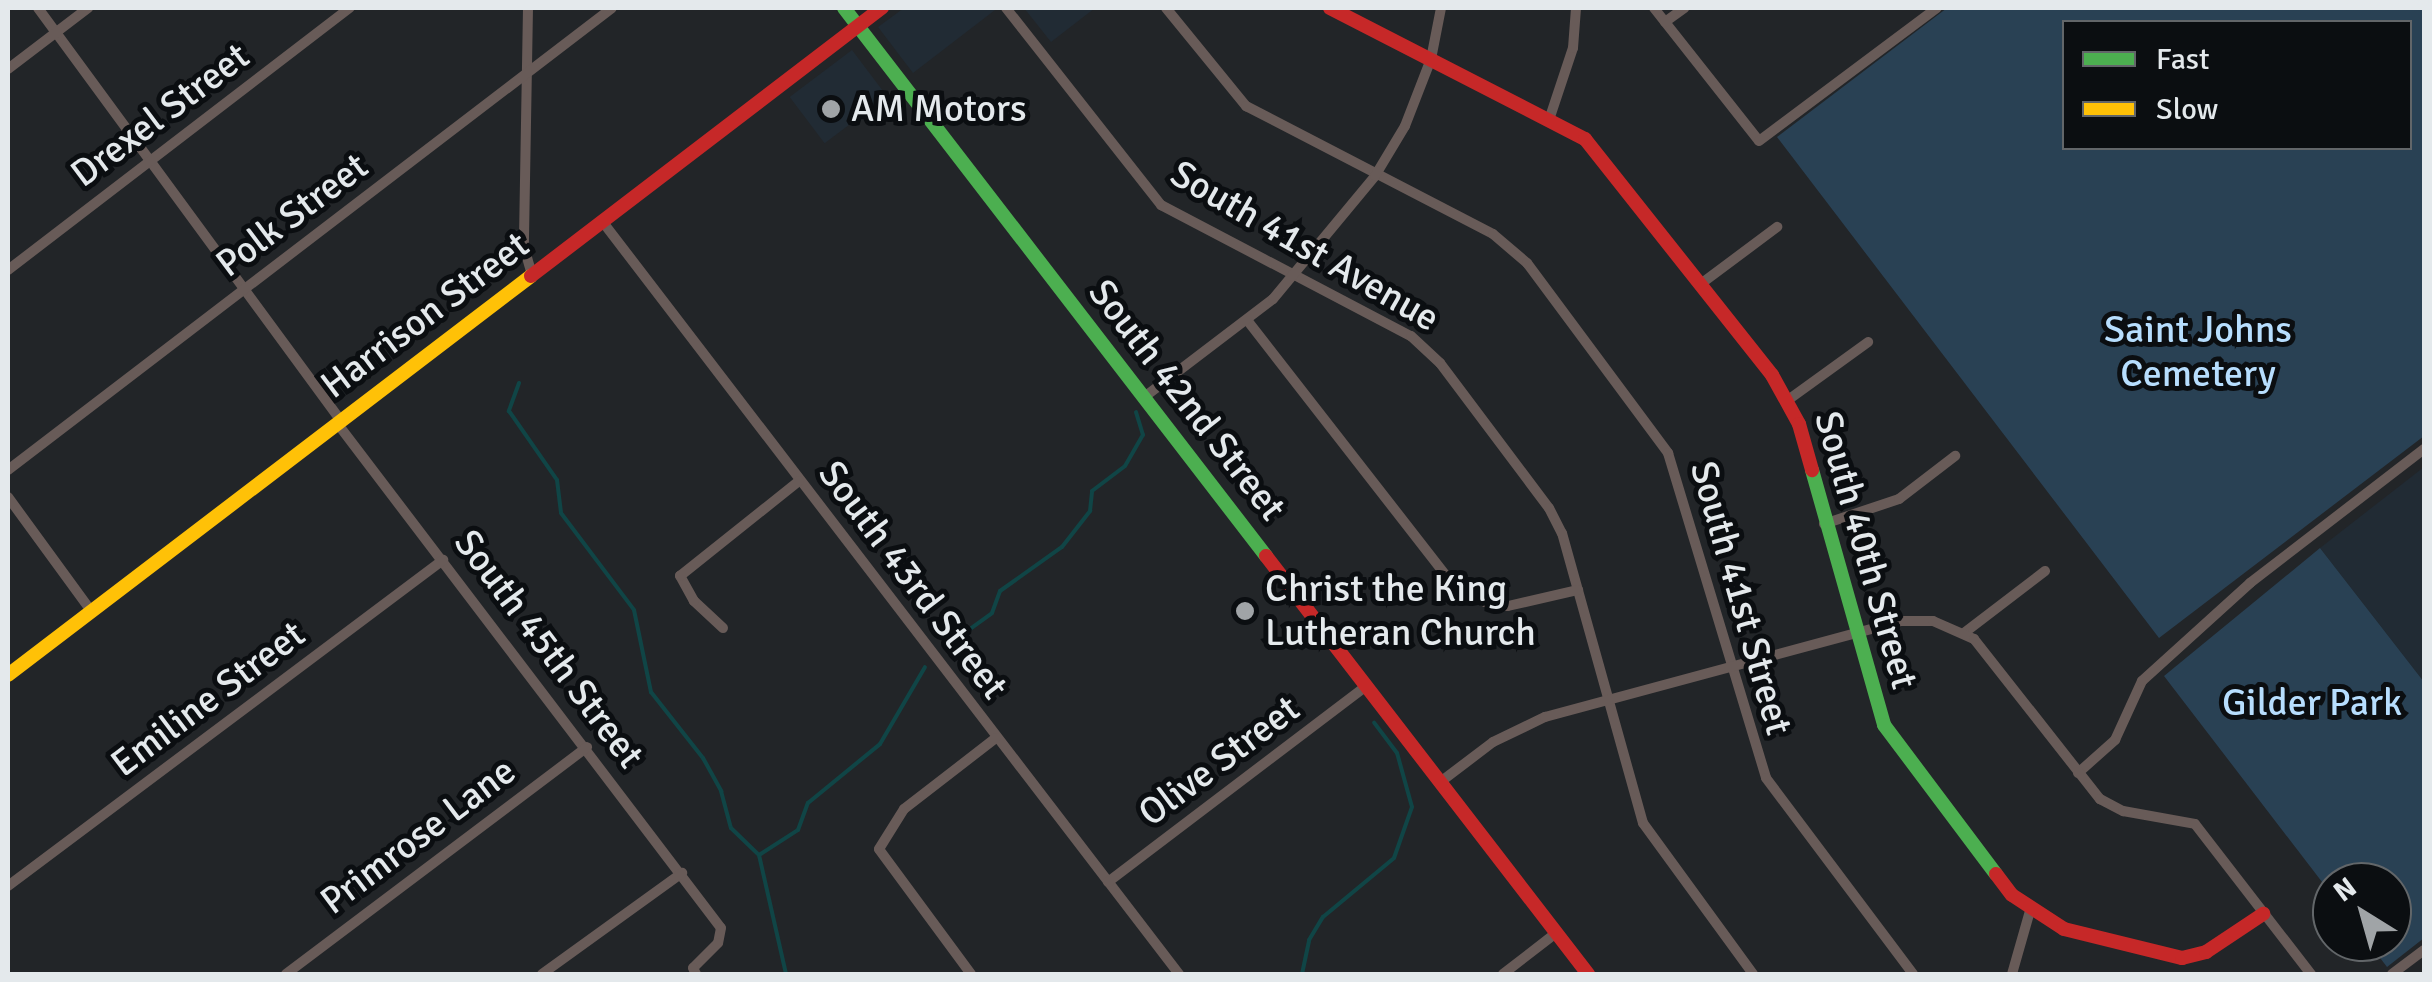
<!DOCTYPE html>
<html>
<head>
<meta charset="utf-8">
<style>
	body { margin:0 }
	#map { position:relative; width:2432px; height:982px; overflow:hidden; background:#222528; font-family:Signika,sans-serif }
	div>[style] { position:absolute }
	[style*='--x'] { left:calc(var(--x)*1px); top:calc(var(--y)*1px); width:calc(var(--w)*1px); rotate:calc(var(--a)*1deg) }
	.built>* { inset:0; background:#212b34; transform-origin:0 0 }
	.green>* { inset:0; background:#294154 }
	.stream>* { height:4px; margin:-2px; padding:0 2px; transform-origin:2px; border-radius:2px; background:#104546 }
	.street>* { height:10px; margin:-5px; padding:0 5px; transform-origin:5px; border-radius:5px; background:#685b58 }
	.fast>* { height:14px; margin:-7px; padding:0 7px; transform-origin:7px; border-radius:7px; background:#4caf50 }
	.slow>* { height:14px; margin:-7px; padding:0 7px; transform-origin:7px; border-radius:7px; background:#ffc107 }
	.jam>* { height:14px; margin:-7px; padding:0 7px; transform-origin:7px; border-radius:7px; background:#c62828 }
	.dots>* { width:28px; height:28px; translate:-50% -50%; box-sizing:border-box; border:5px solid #0b0e11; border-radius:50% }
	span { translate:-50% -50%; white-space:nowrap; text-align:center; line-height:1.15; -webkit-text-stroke:10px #0b0e11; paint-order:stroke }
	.poi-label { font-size:38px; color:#e4e9ec }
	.left { translate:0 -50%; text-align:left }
	.street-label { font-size:38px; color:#e4e9ec }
	.park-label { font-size:38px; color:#b7defe }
	.frame { position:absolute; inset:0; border:10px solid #e4e9ec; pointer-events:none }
	.legend { position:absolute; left:2062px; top:20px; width:350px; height:130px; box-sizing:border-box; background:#0b0e11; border:2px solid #626669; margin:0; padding:12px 18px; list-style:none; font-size:30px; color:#e4e9ec }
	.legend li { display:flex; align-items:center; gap:20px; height:50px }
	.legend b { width:50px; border:2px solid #626669 }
	.north { position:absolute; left:2312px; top:862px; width:100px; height:100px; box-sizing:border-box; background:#0b0e11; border:2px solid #626669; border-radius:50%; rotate:323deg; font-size:28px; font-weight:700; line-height:40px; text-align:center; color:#e4e9ec }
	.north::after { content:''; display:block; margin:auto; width:35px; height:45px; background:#a0a4a7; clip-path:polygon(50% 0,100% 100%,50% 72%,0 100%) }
</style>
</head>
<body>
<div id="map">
	<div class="built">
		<i style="clip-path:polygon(904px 8px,993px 8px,995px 10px,913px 73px,878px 27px)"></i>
		<i style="clip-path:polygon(1024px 8px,1095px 8px,1051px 42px)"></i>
		<i style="left:852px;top:50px;width:58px;height:78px;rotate:53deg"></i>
		<i style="clip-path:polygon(2424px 467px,2424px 682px,2320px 548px)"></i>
	</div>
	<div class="green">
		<i style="clip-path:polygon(evenodd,1947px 8px,2424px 8px,2424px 436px,2159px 638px,1777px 137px,1947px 8px,2064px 22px,2410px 22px,2410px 148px,2064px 148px,2064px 22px)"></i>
		<i style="clip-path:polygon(2320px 548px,2424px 682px,2424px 938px,2387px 967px,2368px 942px,2392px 942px,2392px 882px,2332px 882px,2332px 895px,2164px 676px)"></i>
	</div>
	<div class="stream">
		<i style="--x:519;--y:383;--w:30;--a:110"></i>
		<i style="--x:509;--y:411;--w:84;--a:55.2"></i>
		<i style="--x:557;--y:480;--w:33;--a:83"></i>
		<i style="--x:561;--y:513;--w:121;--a:53"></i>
		<i style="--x:634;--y:610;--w:84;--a:78.3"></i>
		<i style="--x:651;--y:692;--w:84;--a:51.8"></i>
		<i style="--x:703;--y:758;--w:38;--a:61"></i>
		<i style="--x:721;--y:791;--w:38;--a:75"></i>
		<i style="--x:731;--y:828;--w:39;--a:44"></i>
		<i style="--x:759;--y:855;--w:122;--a:77.2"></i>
		<i style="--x:952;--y:642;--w:49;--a:-35.9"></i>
		<i style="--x:992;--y:613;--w:23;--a:-70"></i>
		<i style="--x:1000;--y:591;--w:76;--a:-35.4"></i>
		<i style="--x:1062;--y:547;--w:46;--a:-52.1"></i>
		<i style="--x:1090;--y:511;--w:20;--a:-84"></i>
		<i style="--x:1092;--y:491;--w:41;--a:-37.1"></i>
		<i style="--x:1125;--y:466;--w:36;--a:-60"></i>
		<i style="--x:1143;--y:435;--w:24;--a:-107"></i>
		<i style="--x:759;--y:855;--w:46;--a:-32.7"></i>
		<i style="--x:798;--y:830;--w:29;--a:-70"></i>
		<i style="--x:808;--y:803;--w:93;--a:-39.3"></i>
		<i style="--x:880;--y:744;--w:89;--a:-59.7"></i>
		<i style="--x:1302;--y:974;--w:35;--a:-78"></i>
		<i style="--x:1309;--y:940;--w:27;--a:-59"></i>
		<i style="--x:1323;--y:917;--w:92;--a:-39.7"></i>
		<i style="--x:1394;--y:858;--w:54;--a:-70.6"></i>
		<i style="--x:1412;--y:807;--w:56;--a:-105.5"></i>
		<i style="--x:1397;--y:753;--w:38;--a:-127"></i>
	</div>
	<div class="street">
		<i style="--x:38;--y:8;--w:512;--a:53.73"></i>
		<i style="--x:528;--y:8;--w:239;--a:91"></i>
		<i style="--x:524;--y:247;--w:29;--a:74"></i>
		<i style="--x:1006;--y:8;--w:251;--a:51.8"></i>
		<i style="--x:1161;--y:205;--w:282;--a:27.7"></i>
		<i style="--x:1411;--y:336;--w:40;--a:43"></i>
		<i style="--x:1440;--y:363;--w:181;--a:53.1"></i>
		<i style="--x:1549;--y:508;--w:28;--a:63"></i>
		<i style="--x:1562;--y:533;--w:301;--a:74.4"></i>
		<i style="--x:1643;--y:823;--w:187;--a:53.9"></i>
		<i style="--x:1166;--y:8;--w:127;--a:50.8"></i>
		<i style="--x:1246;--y:106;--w:278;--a:27.4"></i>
		<i style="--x:1493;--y:234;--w:45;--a:40.5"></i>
		<i style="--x:1527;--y:263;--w:237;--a:53.4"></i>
		<i style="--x:1668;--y:453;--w:339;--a:73.2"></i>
		<i style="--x:1766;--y:778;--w:245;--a:53.1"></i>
		<i style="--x:1654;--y:8;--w:169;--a:51.7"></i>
		<i style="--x:1759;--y:141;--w:222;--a:-36.8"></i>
		<i style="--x:1665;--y:22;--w:24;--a:-36"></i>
		<i style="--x:8;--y:69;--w:101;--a:-37.3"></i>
		<i style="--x:1549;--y:120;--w:76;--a:-71.6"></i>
		<i style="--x:1573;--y:48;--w:40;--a:-85.7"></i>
		<i style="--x:602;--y:221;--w:949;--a:52.54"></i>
		<i style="--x:8;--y:270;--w:431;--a:-37.5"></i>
		<i style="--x:1702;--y:283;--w:94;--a:-36.7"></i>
		<i style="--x:1247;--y:320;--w:333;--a:52.1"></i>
		<i style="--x:1452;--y:583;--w:38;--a:30"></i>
		<i style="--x:1485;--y:602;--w:23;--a:10"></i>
		<i style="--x:1508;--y:606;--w:72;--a:-12.9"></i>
		<i style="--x:1143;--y:398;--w:163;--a:-37.3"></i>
		<i style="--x:1273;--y:299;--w:160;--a:-50.3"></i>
		<i style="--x:1375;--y:176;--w:58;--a:-59"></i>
		<i style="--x:1405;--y:126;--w:72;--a:-68.8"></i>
		<i style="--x:1431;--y:59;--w:52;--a:-78.9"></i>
		<i style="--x:1788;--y:400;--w:99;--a:-35.9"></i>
		<i style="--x:337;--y:423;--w:634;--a:52.75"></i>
		<i style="--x:721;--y:928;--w:15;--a:101"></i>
		<i style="--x:718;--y:943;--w:35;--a:135"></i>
		<i style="--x:693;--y:968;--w:7;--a:63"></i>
		<i style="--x:8;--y:470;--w:760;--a:-37.41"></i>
		<i style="--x:8;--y:497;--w:141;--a:53.9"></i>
		<i style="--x:1824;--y:524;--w:79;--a:-18.4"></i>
		<i style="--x:1899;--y:499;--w:71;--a:-37.5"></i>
		<i style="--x:723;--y:628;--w:40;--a:-137"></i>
		<i style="--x:694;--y:601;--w:29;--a:-119"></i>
		<i style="--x:680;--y:576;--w:152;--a:-38.6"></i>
		<i style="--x:1964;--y:633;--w:102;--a:-37.4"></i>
		<i style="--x:2078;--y:773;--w:50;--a:-41.7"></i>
		<i style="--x:2115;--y:740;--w:65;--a:-65.4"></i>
		<i style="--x:2142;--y:681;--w:146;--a:-42.2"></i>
		<i style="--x:2250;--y:583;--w:220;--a:-37.6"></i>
		<i style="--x:1439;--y:783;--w:68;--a:-37.2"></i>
		<i style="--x:1493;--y:742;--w:58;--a:-25.7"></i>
		<i style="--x:1545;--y:717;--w:369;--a:-15.1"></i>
		<i style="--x:1901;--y:621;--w:32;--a:0"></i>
		<i style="--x:1933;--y:621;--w:45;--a:23.7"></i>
		<i style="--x:1974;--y:639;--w:204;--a:51.8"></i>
		<i style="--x:2100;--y:799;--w:26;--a:28"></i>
		<i style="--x:2123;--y:811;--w:73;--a:10.2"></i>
		<i style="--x:2195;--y:824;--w:190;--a:52.3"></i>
		<i style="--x:1108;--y:882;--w:323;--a:-37.2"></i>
		<i style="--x:8;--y:886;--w:544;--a:-36.85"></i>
		<i style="--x:286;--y:974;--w:377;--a:-37"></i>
		<i style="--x:542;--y:974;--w:173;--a:-35.8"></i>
		<i style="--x:971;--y:974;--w:155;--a:-126.4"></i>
		<i style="--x:879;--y:849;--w:47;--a:-58"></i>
		<i style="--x:904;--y:809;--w:116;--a:-37.7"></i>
		<i style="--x:1503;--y:974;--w:67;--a:-37.7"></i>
		<i style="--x:2012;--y:974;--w:66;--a:-74.1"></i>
		<i style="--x:2392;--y:974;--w:40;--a:-37"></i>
	</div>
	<div class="fast">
		<i style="--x:844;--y:8;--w:692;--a:52.4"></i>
		<i style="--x:1812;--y:470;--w:265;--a:74.2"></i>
		<i style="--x:1884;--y:725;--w:186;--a:53.1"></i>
	</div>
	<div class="slow">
		<i style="--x:8;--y:675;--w:658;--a:-37.34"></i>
	</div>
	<div class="jam">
		<i style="--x:1330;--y:8;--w:287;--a:27.2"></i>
		<i style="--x:1585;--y:139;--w:301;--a:51.6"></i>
		<i style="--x:1772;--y:375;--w:56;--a:61.1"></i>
		<i style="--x:1799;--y:424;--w:48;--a:74.2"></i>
		<i style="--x:531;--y:276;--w:442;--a:-37.4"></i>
		<i style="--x:1266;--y:556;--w:528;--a:52.39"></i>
		<i style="--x:1996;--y:874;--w:26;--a:53"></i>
		<i style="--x:2012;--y:895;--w:62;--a:33.2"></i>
		<i style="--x:2064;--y:929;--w:122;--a:13.8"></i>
		<i style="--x:2182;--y:958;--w:25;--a:-14"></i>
		<i style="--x:2206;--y:952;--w:69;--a:-33.7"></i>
	</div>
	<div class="dots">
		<i style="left:831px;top:109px;background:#a0a4a7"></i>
		<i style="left:1245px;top:611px;background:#a0a4a7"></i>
	</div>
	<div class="poi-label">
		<span class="left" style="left:851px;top:109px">AM Motors</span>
		<span class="left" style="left:1265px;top:611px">Christ the King<br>Lutheran Church</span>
	</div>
	<div class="street-label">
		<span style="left:160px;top:115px;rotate:-37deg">Drexel Street</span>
		<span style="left:292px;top:215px;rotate:-37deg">Polk Street</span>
		<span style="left:1305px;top:246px;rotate:30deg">South 41st Avenue</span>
		<span style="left:425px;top:315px;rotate:-37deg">Harrison Street</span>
		<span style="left:1187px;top:400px;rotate:52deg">South 42nd Street</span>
		<span style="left:1866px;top:550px;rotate:74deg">South 40th Street</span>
		<span style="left:913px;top:580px;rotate:53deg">South 43rd Street</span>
		<span style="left:1741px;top:598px;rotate:74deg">South 41st Street</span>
		<span style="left:549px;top:649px;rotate:53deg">South 45th Street</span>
		<span style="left:208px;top:699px;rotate:-37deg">Emiline Street</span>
		<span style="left:1219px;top:761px;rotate:-37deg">Olive Street</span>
		<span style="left:418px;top:836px;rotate:-37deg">Primrose Lane</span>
	</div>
	<div class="park-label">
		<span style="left:2198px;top:352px">Saint Johns<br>Cemetery</span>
		<span style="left:2312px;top:703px">Gilder Park</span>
	</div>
	<div class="frame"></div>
	<ul class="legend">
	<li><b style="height:12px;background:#4caf50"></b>Fast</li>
	<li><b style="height:12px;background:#ffc107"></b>Slow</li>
	</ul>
	<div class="north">N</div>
</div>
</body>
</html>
